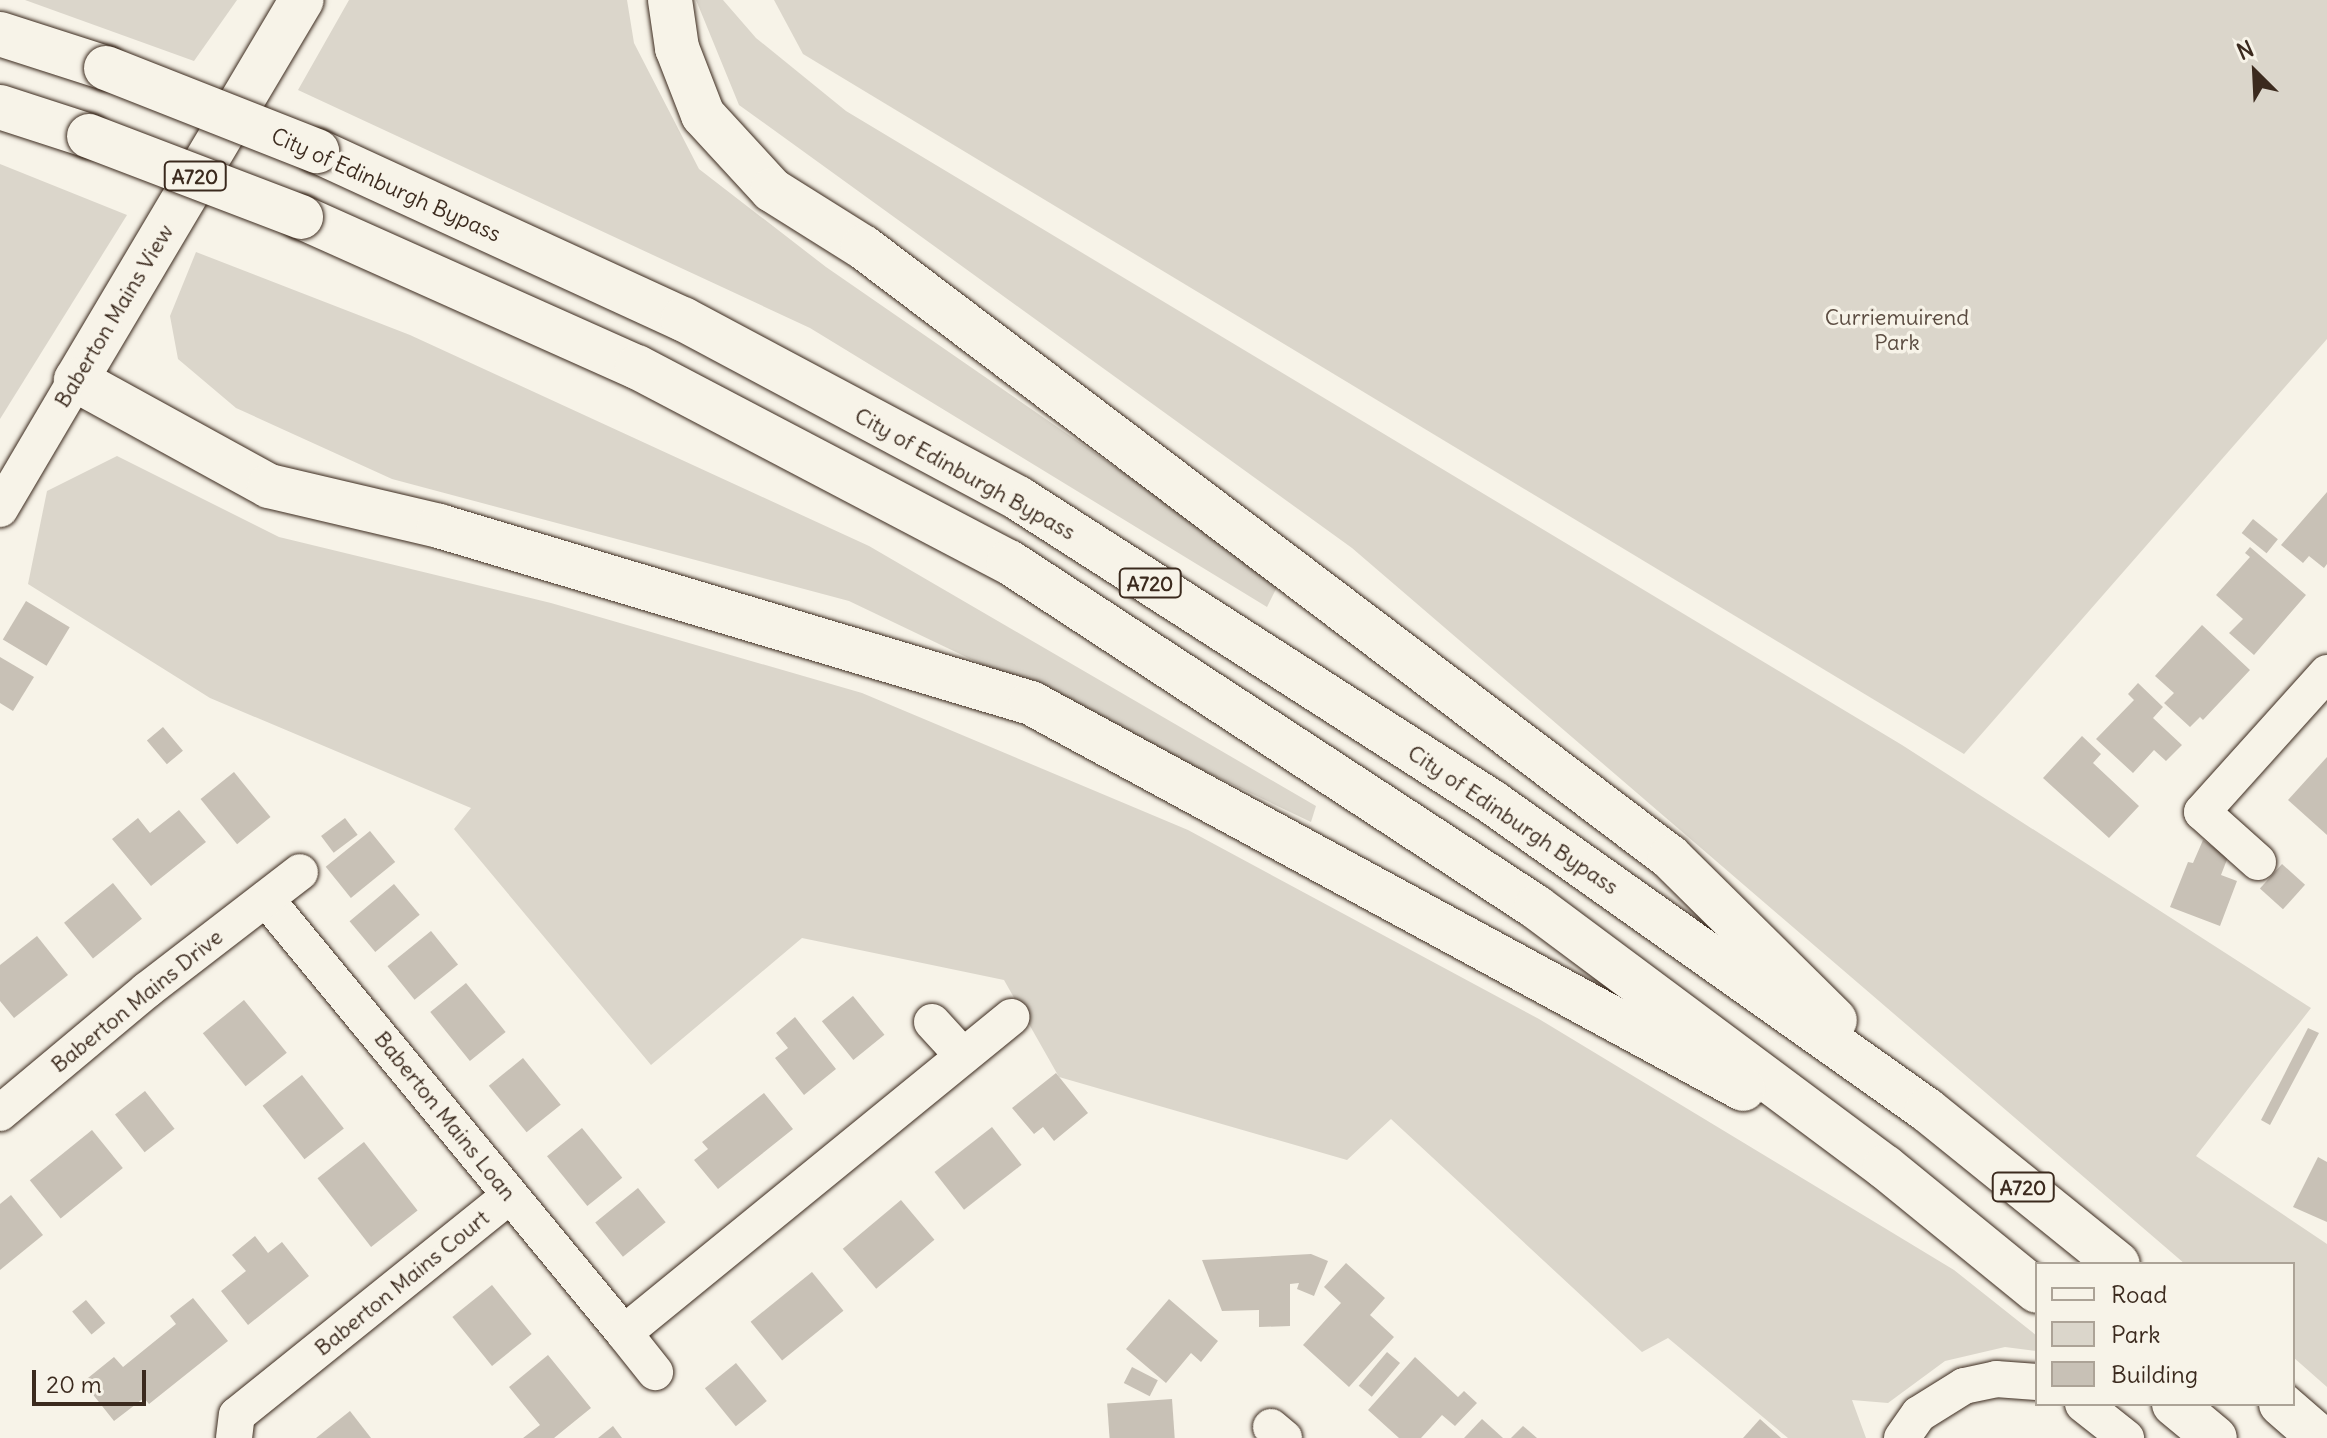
<!DOCTYPE html>
<html>
<head>
<meta charset="utf-8">
<style>
	body { margin:0 }
	#map { position:relative; width:2327px; height:1438px; overflow:hidden; background:#f7f3e8; font-family:Delius,sans-serif }
	div>[style] { position:absolute }
	[style*='--x'] { left:calc(var(--x)*1px); top:calc(var(--y)*1px); width:calc(var(--w)*1px); rotate:calc(var(--a)*1deg) }
	.green>* { inset:0; background:#dbd6cb }
	.building>* { inset:0; background:#c8c1b6; transform-origin:0 0 }
	.roads { filter:drop-shadow(0 0 2px #3b2a1e) drop-shadow(0 0 2px #3b2a1e) }
	.street>* { height:36px; margin:-18px; padding:0 18px; transform-origin:18px; border-radius:18px; background:#f7f3e8 }
	.secondary>* { height:44px; margin:-22px; padding:0 22px; transform-origin:22px; border-radius:22px; background:#f7f3e8 }
	.highway>* { height:44px; margin:-22px; padding:0 22px; transform-origin:22px; border-radius:22px; background:#f7f3e8 }
	.bridges { filter:drop-shadow(0 0 2px #3b2a1e) drop-shadow(0 0 2px #3b2a1e) }
	.highway-bridge>* { height:44px; margin:-22px; padding:0 22px; transform-origin:22px; border-radius:22px; background:#f7f3e8 }
	span { translate:-50% -50%; white-space:nowrap; text-align:center; line-height:1.15; -webkit-text-stroke:7px #f7f3e8; paint-order:stroke }
	.shield-label span { padding:2px 6px; background:#f7f3e8; border:2px solid; border-radius:6px; -webkit-text-stroke-width:0 }
	.shield-label { font-size:20px; color:#3b2a1e; font-weight:700 }
	.street-label { font-size:22px; color:#3b2a1e }
	.park-label { font-size:22px; color:#5b4c41 }
	.legend { position:absolute; left:2035px; top:1262px; width:260px; height:144px; box-sizing:border-box; background:#f7f3e8; border:2px solid #aca397; margin:0; padding:10px 14px; list-style:none; font-size:24px; color:#3b2a1e }
	.legend li { display:flex; align-items:center; gap:16px; height:40px }
	.legend b { width:40px; border:2px solid #aca397 }
	.north { position:absolute; left:2215px; top:32px; width:80px; height:80px; -webkit-text-stroke:6px #f7f3e8; paint-order:stroke; rotate:336deg; font-size:22px; font-weight:700; line-height:32px; text-align:center; color:#3b2a1e }
	.north::after { content:''; display:block; margin:auto; width:28px; height:36px; background:#3b2a1e; clip-path:polygon(50% 0,100% 100%,50% 72%,0 100%) }
	.scale { position:absolute; left:32px; top:1370px; width:114px; height:36px; box-sizing:border-box; border:4px solid #3b2a1e; border-top:0; padding-left:10px; font-size:24px; line-height:28px; white-space:nowrap; color:#3b2a1e; -webkit-text-stroke:6px #f7f3e8; paint-order:stroke }
</style>
</head>
<body>
<div id="map">
	<div class="green">
		<i style="clip-path:polygon(25px 0,237px 0,194px 61px)"></i>
		<i style="clip-path:polygon(349px 0,627px 0,634px 43px,699px 169px,826px 267px,1280px 581px,1267px 607px,810px 328px,298px 90px)"></i>
		<i style="clip-path:polygon(696px 0,723px 0,756px 38px,846px 111px,1902px 745px,2311px 1008px,2196px 1156px,2327px 1244px,2327px 1387px,2293px 1357px,2293px 1264px,2185px 1264px,1352px 548px,739px 105px)"></i>
		<i style="clip-path:polygon(774px 0,2327px 0,2327px 339px,1964px 754px,803px 54px)"></i>
		<i style="clip-path:polygon(0 164px,127px 215px,0 419px)"></i>
		<i style="clip-path:polygon(196px 252px,410px 335px,869px 546px,1316px 806px,1311px 822px,849px 601px,392px 479px,236px 408px,178px 359px,170px 316px)"></i>
		<i style="clip-path:polygon(117px 456px,279px 537px,551px 603px,862px 693px,1188px 830px,1539px 1019px,1954px 1270px,2037px 1336px,2037px 1351px,2005px 1347px,1945px 1361px,1888px 1403px,1852px 1400px,1866px 1438px,1788px 1438px,1668px 1338px,1642px 1352px,1391px 1119px,1347px 1160px,1059px 1077px,1004px 980px,802px 938px,651px 1065px,454px 829px,471px 808px,210px 698px,28px 584px,47px 491px)"></i>
	</div>
	<div class="building">
		<i style="clip-path:polygon(2327px 492px,2327px 564px,2324px 568px,2309px 556px,2303px 563px,2281px 545px)"></i>
		<i style="left:2253px;top:519px;width:32px;height:18px;rotate:39deg"></i>
		<i style="clip-path:polygon(2250px 547px,2306px 595px,2254px 655px,2229px 633px,2243px 619px,2216px 595px,2250px 557px,2245px 553px)"></i>
		<i style="left:26px;top:601px;width:51px;height:45px;rotate:31deg"></i>
		<i style="clip-path:polygon(2202px 625px,2250px 670px,2203px 720px,2200px 717px,2190px 727px,2164px 703px,2174px 693px,2155px 676px)"></i>
		<i style="clip-path:polygon(0 657px,34px 677px,13px 711px,0 703px)"></i>
		<i style="clip-path:polygon(2138px 683px,2163px 707px,2153px 718px,2182px 745px,2166px 761px,2154px 750px,2133px 773px,2096px 739px,2134px 700px,2128px 694px)"></i>
		<i style="left:163px;top:727px;width:31px;height:21px;rotate:50deg"></i>
		<i style="clip-path:polygon(2082px 736px,2101px 754px,2093px 763px,2139px 806px,2109px 838px,2043px 778px)"></i>
		<i style="clip-path:polygon(2327px 757px,2327px 835px,2288px 800px)"></i>
		<i style="left:234px;top:772px;width:58px;height:43px;rotate:51deg"></i>
		<i style="clip-path:polygon(179px 810px,206px 842px,151px 886px,112px 839px,138px 818px,150px 833px)"></i>
		<i style="left:345px;top:818px;width:21px;height:30px;rotate:53deg"></i>
		<i style="left:370px;top:831px;width:40px;height:57px;rotate:51deg"></i>
		<i style="clip-path:polygon(2203px 840px,2228px 857px,2221px 875px,2237px 881px,2220px 926px,2170px 907px,2188px 862px,2193px 863px)"></i>
		<i style="left:2282px;top:864px;width:31px;height:33px;rotate:42deg"></i>
		<i style="left:113px;top:883px;width:46px;height:63px;rotate:51deg"></i>
		<i style="left:394px;top:884px;width:40px;height:58px;rotate:50deg"></i>
		<i style="left:431px;top:931px;width:43px;height:56px;rotate:51deg"></i>
		<i style="clip-path:polygon(37px 936px,68px 975px,14px 1018px,0 1001px,0 965px)"></i>
		<i style="left:466px;top:983px;width:63px;height:46px;rotate:51deg"></i>
		<i style="left:853px;top:996px;width:50px;height:40px;rotate:51deg"></i>
		<i style="left:244px;top:1000px;width:68px;height:53px;rotate:51deg"></i>
		<i style="clip-path:polygon(795px 1017px,836px 1069px,804px 1095px,775px 1058px,788px 1048px,776px 1033px)"></i>
		<i style="clip-path:polygon(2308px 1028px,2319px 1033px,2270px 1125px,2261px 1120px)"></i>
		<i style="left:523px;top:1058px;width:60px;height:44px;rotate:51deg"></i>
		<i style="clip-path:polygon(1056px 1073px,1088px 1113px,1054px 1141px,1043px 1127px,1034px 1134px,1012px 1108px)"></i>
		<i style="left:302px;top:1075px;width:68px;height:50px;rotate:52deg"></i>
		<i style="left:145px;top:1091px;width:48px;height:38px;rotate:52deg"></i>
		<i style="clip-path:polygon(764px 1093px,793px 1129px,718px 1189px,694px 1160px,708px 1149px,702px 1142px)"></i>
		<i style="left:992px;top:1127px;width:48px;height:73px;rotate:52deg"></i>
		<i style="left:582px;top:1128px;width:64px;height:45px;rotate:51deg"></i>
		<i style="left:92px;top:1130px;width:49px;height:80px;rotate:51deg"></i>
		<i style="left:364px;top:1142px;width:87px;height:59px;rotate:52deg"></i>
		<i style="clip-path:polygon(2318px 1157px,2327px 1162px,2327px 1222px,2293px 1207px)"></i>
		<i style="left:638px;top:1188px;width:44px;height:55px;rotate:51deg"></i>
		<i style="clip-path:polygon(11px 1195px,43px 1235px,0 1270px,0 1204px)"></i>
		<i style="left:901px;top:1200px;width:52px;height:76px;rotate:50deg"></i>
		<i style="clip-path:polygon(255px 1236px,268px 1253px,282px 1242px,309px 1276px,248px 1325px,221px 1291px,246px 1271px,232px 1255px)"></i>
		<i style="clip-path:polygon(1311px 1254px,1328px 1261px,1314px 1296px,1297px 1289px,1299px 1283px,1290px 1284px,1290px 1326px,1259px 1327px,1259px 1310px,1222px 1311px,1202px 1260px)"></i>
		<i style="clip-path:polygon(1346px 1263px,1385px 1298px,1370px 1315px,1394px 1337px,1349px 1387px,1303px 1345px,1341px 1303px,1324px 1287px)"></i>
		<i style="left:812px;top:1272px;width:50px;height:79px;rotate:51deg"></i>
		<i style="left:492px;top:1285px;width:63px;height:51px;rotate:51deg"></i>
		<i style="clip-path:polygon(193px 1298px,228px 1341px,149px 1404px,144px 1398px,114px 1421px,83px 1382px,114px 1357px,123px 1367px,176px 1324px,170px 1316px)"></i>
		<i style="clip-path:polygon(1169px 1299px,1218px 1341px,1201px 1362px,1191px 1353px,1166px 1383px,1126px 1349px)"></i>
		<i style="left:86px;top:1300px;width:30px;height:18px;rotate:50deg"></i>
		<i style="left:1387px;top:1352px;width:17px;height:44px;rotate:40deg"></i>
		<i style="clip-path:polygon(548px 1355px,591px 1408px,554px 1438px,523px 1438px,540px 1425px,509px 1387px)"></i>
		<i style="clip-path:polygon(1415px 1357px,1458px 1397px,1464px 1391px,1477px 1403px,1455px 1426px,1442px 1415px,1421px 1438px,1399px 1438px,1368px 1410px)"></i>
		<i style="left:736px;top:1363px;width:49px;height:40px;rotate:51deg"></i>
		<i style="left:1132px;top:1367px;width:29px;height:18px;rotate:27deg"></i>
		<i style="left:1172px;top:1399px;width:39px;height:65px;rotate:86deg"></i>
		<i style="clip-path:polygon(350px 1411px,371px 1438px,316px 1438px)"></i>
		<i style="clip-path:polygon(1482px 1419px,1503px 1438px,1464px 1438px)"></i>
		<i style="clip-path:polygon(1760px 1419px,1781px 1438px,1743px 1438px)"></i>
		<i style="clip-path:polygon(613px 1426px,622px 1438px,598px 1438px)"></i>
		<i style="clip-path:polygon(1523px 1426px,1537px 1438px,1511px 1438px)"></i>
	</div>
	<div class="roads">
		<div class="street">
			<i style="--x:0;--y:509;--w:150;--a:-59.5"></i>
			<i style="--x:2258;--y:862;--w:75;--a:-138.2"></i>
			<i style="--x:2202;--y:812;--w:187;--a:-48"></i>
			<i style="--x:266;--y:899;--w:563;--a:50.48"></i>
			<i style="--x:624;--y:1333;--w:500;--a:-39.2"></i>
			<i style="--x:932;--y:1022;--w:46;--a:47.6"></i>
			<i style="--x:0;--y:1113;--w:192;--a:-39.9"></i>
			<i style="--x:147;--y:990;--w:193;--a:-37.6"></i>
			<i style="--x:624;--y:1333;--w:50;--a:51.5"></i>
			<i style="--x:2083;--y:1404;--w:55;--a:38.3"></i>
			<i style="--x:1271;--y:1427;--w:17;--a:40"></i>
			<i style="--x:234;--y:1438;--w:23;--a:-83"></i>
			<i style="--x:237;--y:1415;--w:349;--a:-38.8"></i>
			<i style="--x:1902;--y:1438;--w:29;--a:-55"></i>
			<i style="--x:1919;--y:1414;--w:53;--a:-31.9"></i>
			<i style="--x:1964;--y:1386;--w:33;--a:-12"></i>
			<i style="--x:1996;--y:1379;--w:41;--a:4.2"></i>
		</div>
		<div class="secondary">
			<i style="--x:76;--y:380;--w:442;--a:-59.3"></i>
		</div>
		<div class="highway">
			<i style="--x:670;--y:0;--w:49;--a:81.7"></i>
			<i style="--x:677;--y:48;--w:72;--a:68.8"></i>
			<i style="--x:703;--y:115;--w:102;--a:47.4"></i>
			<i style="--x:772;--y:190;--w:107;--a:32.1"></i>
			<i style="--x:863;--y:247;--w:1012;--a:37.09"></i>
			<i style="--x:1670;--y:857;--w:232;--a:44.7"></i>
			<i style="--x:0;--y:34;--w:111;--a:17.8"></i>
			<i style="--x:0;--y:107;--w:94;--a:18"></i>
			<i style="--x:317;--y:151;--w:403;--a:24.7"></i>
			<i style="--x:683;--y:319;--w:380;--a:28.1"></i>
			<i style="--x:1018;--y:498;--w:563;--a:32.67"></i>
			<i style="--x:1492;--y:802;--w:533;--a:35.3"></i>
			<i style="--x:1927;--y:1110;--w:245;--a:38.9"></i>
			<i style="--x:301;--y:217;--w:368;--a:24.1"></i>
			<i style="--x:637;--y:367;--w:420;--a:27.7"></i>
			<i style="--x:1009;--y:562;--w:630;--a:33.21"></i>
			<i style="--x:1536;--y:907;--w:435;--a:36.7"></i>
			<i style="--x:1885;--y:1167;--w:196;--a:39.2"></i>
			<i style="--x:76;--y:380;--w:220;--a:28.8"></i>
			<i style="--x:269;--y:486;--w:175;--a:13.2"></i>
			<i style="--x:439;--y:526;--w:618;--a:16.65"></i>
			<i style="--x:1031;--y:703;--w:810;--a:28.46"></i>
			<i style="--x:2174;--y:1404;--w:53;--a:39.7"></i>
			<i style="--x:2281;--y:1404;--w:52;--a:41.1"></i>
		</div>
	</div>
	<div class="bridges">
		<div class="highway-bridge">
			<i style="--x:106;--y:68;--w:227;--a:21.5"></i>
			<i style="--x:89;--y:136;--w:227;--a:20.9"></i>
		</div>
	</div>
	<div class="shield-label">
		<span style="left:195px;top:176px">A720</span>
		<span style="left:1150px;top:583px">A720</span>
		<span style="left:2023px;top:1187px">A720</span>
	</div>
	<div class="street-label">
		<span style="left:386px;top:185px;rotate:24deg">City of Edinburgh Bypass</span>
		<span style="left:114px;top:316px;rotate:-59deg">Baberton Mains View</span>
		<span style="left:965px;top:474px;rotate:29deg">City of Edinburgh Bypass</span>
		<span style="left:1513px;top:820px;rotate:34deg">City of Edinburgh Bypass</span>
		<span style="left:137px;top:1001px;rotate:-39deg">Baberton Mains Drive</span>
		<span style="left:445px;top:1116px;rotate:51deg">Baberton Mains Loan</span>
		<span style="left:402px;top:1283px;rotate:-39deg">Baberton Mains Court</span>
	</div>
	<div class="park-label">
		<span style="left:1897px;top:330px">Curriemuirend<br>Park</span>
	</div>
	<ul class="legend">
	<li><b style="height:10px;background:#f7f3e8"></b>Road</li>
	<li><b style="height:22px;background:#dbd6cb"></b>Park</li>
	<li><b style="height:22px;background:#c8c1b6"></b>Building</li>
	</ul>
	<div class="north">N</div>
	<div class="scale">20 m</div>
</div>
</body>
</html>
